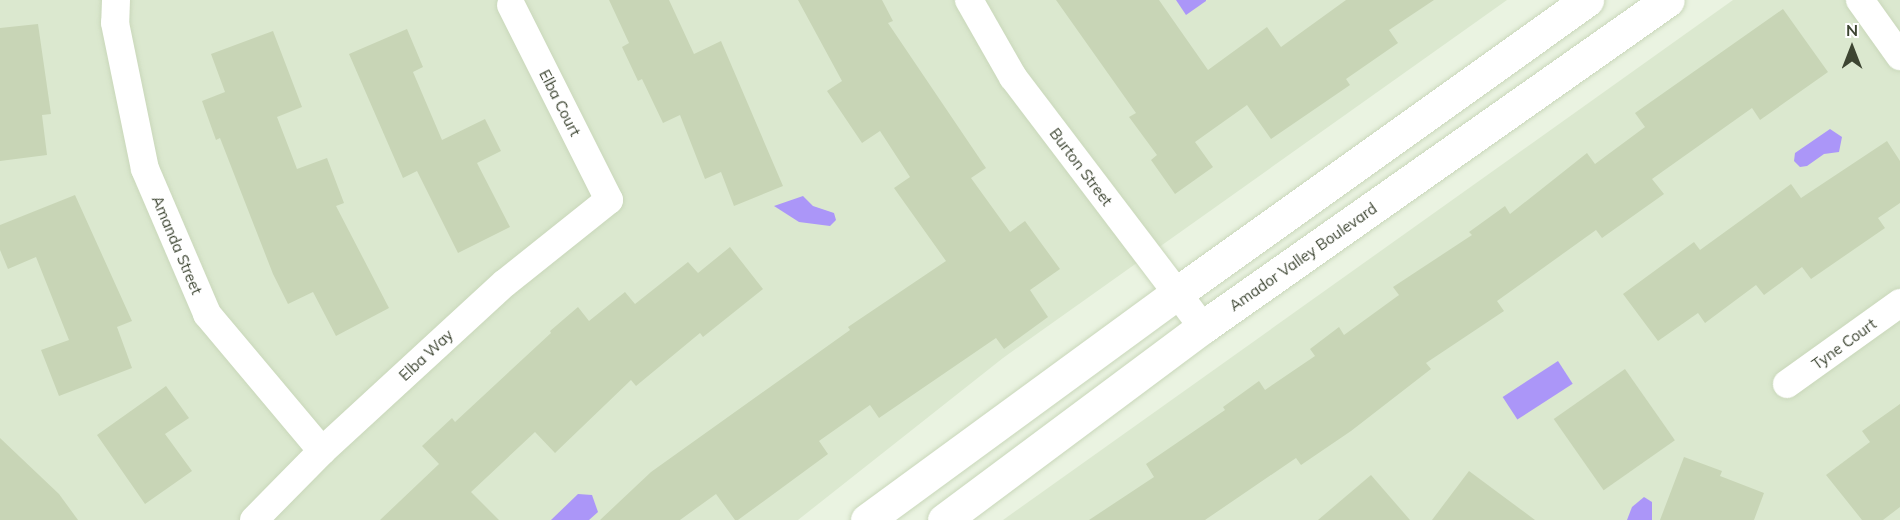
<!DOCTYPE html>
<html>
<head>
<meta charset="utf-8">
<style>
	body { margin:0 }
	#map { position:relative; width:1900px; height:520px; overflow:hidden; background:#eaf3e1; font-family:Mulish,sans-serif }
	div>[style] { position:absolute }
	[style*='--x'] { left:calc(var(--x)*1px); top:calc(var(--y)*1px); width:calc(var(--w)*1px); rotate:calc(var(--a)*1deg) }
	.residential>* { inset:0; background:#dbe8cf }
	.water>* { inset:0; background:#ab96f8; transform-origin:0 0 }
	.building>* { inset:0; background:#c8d5b6; transform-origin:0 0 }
	.roads { filter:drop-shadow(0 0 2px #c9d7ba) drop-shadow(0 0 2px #c9d7ba) }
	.minor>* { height:28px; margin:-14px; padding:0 14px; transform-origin:14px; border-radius:14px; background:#fff }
	.tertiary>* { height:33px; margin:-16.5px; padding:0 16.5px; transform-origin:16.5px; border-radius:16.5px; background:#fff }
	span { translate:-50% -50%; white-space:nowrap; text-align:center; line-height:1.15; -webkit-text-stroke:4.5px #fff; paint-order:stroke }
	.street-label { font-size:15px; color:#3d4532 }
	.north { position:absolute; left:1822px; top:18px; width:60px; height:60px; -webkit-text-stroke:4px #fff; paint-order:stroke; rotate:0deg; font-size:16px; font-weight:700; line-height:24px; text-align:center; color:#3d4532 }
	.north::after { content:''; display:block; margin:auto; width:21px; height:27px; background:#3d4532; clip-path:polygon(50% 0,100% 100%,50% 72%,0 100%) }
</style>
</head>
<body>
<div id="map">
	<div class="residential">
		<i style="clip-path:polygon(0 0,1507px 0,1003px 358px,798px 520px,0 520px)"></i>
		<i style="clip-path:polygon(1733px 0,1900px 0,1900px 520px,1003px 520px)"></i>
	</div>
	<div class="water">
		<i style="clip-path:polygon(1176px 0,1206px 0,1206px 1px,1186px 15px)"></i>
		<i style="clip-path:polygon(1830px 129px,1842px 137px,1839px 152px,1824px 154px,1807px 166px,1800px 167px,1794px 161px,1795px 153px)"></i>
		<i style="clip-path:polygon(803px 196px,813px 206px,834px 213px,836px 220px,830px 226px,799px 222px,774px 206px)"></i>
		<i style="left:1558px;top:361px;width:27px;height:66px;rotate:57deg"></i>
		<i style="clip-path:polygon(578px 494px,592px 495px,598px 512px,589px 520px,551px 520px)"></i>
		<i style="clip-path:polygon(1644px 497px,1652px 502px,1652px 520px,1627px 520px,1632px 507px)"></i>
	</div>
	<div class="building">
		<i style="clip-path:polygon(609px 0,669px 0,694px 54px,721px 41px,783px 186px,734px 206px,721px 172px,705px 179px,680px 115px,663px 123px,642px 79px,638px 81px,622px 47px,629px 43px)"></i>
		<i style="clip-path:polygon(798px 0,882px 0,893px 21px,888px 23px,986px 168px,971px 178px,1010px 232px,1025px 221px,1060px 269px,1030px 290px,1048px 317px,1004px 349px,996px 338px,879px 418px,870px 405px,819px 441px,828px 454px,738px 520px,735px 520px,716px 494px,680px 520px,600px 520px,651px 472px,850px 330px,848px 327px,946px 261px,894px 188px,910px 177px,880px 131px,862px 143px,827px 91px,842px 81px)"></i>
		<i style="clip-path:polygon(1056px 0,1159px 0,1208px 70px,1267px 27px,1281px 47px,1346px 0,1434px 0,1389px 30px,1398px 43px,1346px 79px,1350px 85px,1271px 139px,1247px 105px,1195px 142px,1213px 167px,1175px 194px,1151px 160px,1157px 155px,1129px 117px,1136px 113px)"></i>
		<i style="clip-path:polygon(1783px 9px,1828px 72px,1760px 120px,1752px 108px,1652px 179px,1664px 194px,1602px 238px,1596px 230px,1497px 301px,1504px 311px,1426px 363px,1431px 369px,1351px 431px,1301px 465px,1296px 458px,1205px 520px,1089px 520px,1154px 477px,1146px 464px,1225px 410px,1223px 407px,1259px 381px,1265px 390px,1315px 356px,1310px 349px,1339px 327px,1344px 335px,1399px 295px,1393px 287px,1472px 235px,1469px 232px,1505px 206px,1510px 214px,1587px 153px,1595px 164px,1645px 127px,1635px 113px)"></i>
		<i style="clip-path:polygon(38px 24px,51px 114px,42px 115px,47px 155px,0 161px,0 28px)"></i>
		<i style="clip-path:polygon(407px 29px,423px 67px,413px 72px,442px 140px,485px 119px,501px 151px,477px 163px,510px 227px,458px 253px,417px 171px,403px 178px,349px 54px)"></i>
		<i style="clip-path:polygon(273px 31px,302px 107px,277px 117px,297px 169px,327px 158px,344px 203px,336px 206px,389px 308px,336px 336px,313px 292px,288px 304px,273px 274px,220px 138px,216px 140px,202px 101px,225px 92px,211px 54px)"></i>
		<i style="clip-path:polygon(1887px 141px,1900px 161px,1900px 203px,1878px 218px,1885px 228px,1811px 279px,1802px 267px,1764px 295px,1756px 285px,1705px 323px,1698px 313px,1658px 341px,1623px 294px,1694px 242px,1700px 250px,1791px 184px,1801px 198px)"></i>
		<i style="clip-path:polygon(75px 195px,132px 321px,117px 327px,132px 368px,59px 396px,41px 350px,69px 340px,36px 257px,8px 269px,0 250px,0 225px)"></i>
		<i style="clip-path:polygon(730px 247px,763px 289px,703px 337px,700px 333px,636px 386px,631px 380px,555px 453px,535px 432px,471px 492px,499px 520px,380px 520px,439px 464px,422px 446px,452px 418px,455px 422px,551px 333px,550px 331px,578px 307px,589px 321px,625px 292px,635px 304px,688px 262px,698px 273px)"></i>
		<i style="left:1625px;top:369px;width:87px;height:87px;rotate:55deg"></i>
		<i style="clip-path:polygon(166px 386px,189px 418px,165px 434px,192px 471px,145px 504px,97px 435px)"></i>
		<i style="clip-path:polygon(1900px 404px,1900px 507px,1883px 520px,1862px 520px,1826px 475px,1870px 442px,1862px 431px)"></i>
		<i style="clip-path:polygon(0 438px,59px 494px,78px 520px,0 520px)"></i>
		<i style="clip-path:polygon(1684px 457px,1722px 471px,1720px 476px,1764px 493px,1754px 520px,1660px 520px)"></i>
		<i style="clip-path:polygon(1469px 471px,1535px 520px,1432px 520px)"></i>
		<i style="clip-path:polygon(1371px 475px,1410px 520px,1318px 520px)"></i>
	</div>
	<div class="roads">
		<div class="minor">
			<i style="--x:116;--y:0;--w:23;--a:92"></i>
			<i style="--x:115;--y:23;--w:149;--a:78.4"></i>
			<i style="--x:145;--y:169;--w:158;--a:66.8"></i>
			<i style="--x:207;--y:314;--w:179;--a:50"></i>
			<i style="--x:969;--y:0;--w:89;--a:60.3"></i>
			<i style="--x:1013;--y:77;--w:314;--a:52.8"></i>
			<i style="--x:1860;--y:0;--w:69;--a:54.5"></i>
			<i style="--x:1787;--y:384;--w:139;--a:-35.6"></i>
			<i style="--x:254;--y:520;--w:97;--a:-45.4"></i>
			<i style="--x:322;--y:451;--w:248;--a:-42.6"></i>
			<i style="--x:505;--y:283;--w:133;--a:-38.6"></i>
			<i style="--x:609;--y:200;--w:218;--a:-116.7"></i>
		</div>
		<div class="tertiary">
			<i style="--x:867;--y:520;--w:384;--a:-36.2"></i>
			<i style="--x:1177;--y:293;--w:504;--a:-35.55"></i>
			<i style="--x:944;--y:520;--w:323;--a:-36.7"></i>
			<i style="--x:1203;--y:327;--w:568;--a:-35.12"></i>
		</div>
	</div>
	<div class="street-label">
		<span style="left:560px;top:103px;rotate:63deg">Elba Court</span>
		<span style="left:1081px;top:167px;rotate:53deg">Burton Street</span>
		<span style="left:177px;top:245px;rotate:67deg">Amanda Street</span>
		<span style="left:1303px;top:257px;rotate:-35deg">Amador Valley Boulevard</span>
		<span style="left:1844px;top:344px;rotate:-36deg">Tyne Court</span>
		<span style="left:426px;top:355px;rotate:-43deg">Elba Way</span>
	</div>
	<div class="north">N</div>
</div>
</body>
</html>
